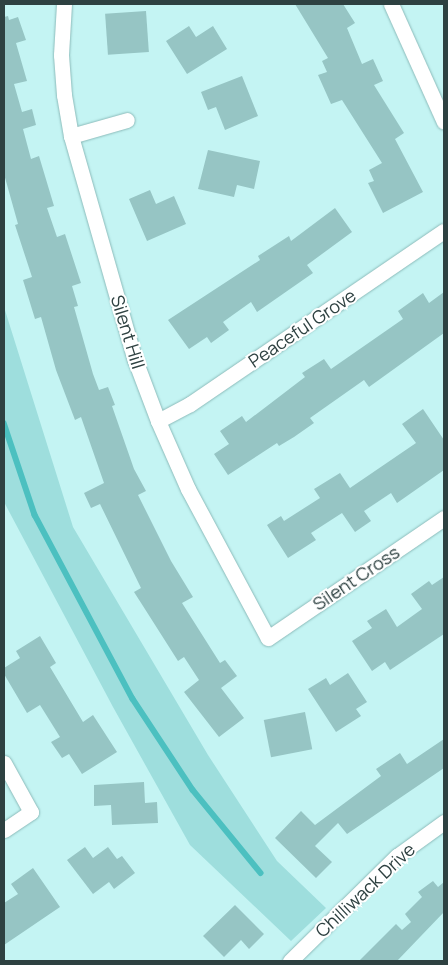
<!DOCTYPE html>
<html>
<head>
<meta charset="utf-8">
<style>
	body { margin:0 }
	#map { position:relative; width:448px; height:965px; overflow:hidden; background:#c4f4f3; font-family:Manrope,sans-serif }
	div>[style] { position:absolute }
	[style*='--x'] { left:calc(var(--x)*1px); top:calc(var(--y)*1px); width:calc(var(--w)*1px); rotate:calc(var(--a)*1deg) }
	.green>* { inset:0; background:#9ededd }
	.stream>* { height:5.5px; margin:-2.75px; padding:0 2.75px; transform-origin:2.75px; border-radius:2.75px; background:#4cc0c0 }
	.building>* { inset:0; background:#96c5c4; transform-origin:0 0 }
	.roads { filter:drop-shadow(0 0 1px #8cbbba) drop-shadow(0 0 1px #8cbbba) }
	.street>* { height:15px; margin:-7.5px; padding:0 7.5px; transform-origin:7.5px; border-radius:7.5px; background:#fff }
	span { translate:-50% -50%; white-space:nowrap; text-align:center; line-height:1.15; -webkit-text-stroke:4px #fff; paint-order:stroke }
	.street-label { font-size:18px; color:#2e4141 }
	.frame { position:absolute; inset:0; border:5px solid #2e4141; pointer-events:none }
</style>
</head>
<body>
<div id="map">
	<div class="green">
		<i style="clip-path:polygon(4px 307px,73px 527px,208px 755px,277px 861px,326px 908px,291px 941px,190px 845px,113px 707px,4px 502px)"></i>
	</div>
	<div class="stream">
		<i style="--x:4;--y:423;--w:97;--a:71.4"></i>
		<i style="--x:35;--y:515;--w:208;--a:62"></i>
		<i style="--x:133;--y:699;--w:109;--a:56.6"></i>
		<i style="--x:193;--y:790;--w:107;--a:50.7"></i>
	</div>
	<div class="building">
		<i style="clip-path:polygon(295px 4px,343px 4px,355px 23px,347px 28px,362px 64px,373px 59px,383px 81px,374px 85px,404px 133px,395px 139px,423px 192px,383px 213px,368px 183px,374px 181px,369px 170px,382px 163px,342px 100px,331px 104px,318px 75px,327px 72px,322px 61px,328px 58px)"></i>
		<i style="left:146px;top:11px;width:41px;height:41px;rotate:86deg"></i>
		<i style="clip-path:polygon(8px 16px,9px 20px,18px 17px,26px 40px,16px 43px,27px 81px,14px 84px,22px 112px,32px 109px,36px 125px,23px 129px,31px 159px,39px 156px,54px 206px,47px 208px,57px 237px,65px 234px,81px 283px,72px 286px,78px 306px,74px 307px,93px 374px,99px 390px,108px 387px,115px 405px,112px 406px,134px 469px,146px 491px,138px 495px,171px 561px,193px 597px,182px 603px,220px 663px,225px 660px,237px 676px,221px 688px,244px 718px,219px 737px,184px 692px,199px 680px,184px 657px,178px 661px,143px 606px,134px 592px,141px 588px,100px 504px,91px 508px,84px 493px,104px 483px,81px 417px,75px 420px,56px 370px,41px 317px,35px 319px,23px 280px,32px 277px,15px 225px,18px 224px,4px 174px,4px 17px)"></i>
		<i style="clip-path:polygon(189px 26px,196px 37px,213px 26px,227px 49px,187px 74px,166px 41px)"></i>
		<i style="clip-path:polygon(242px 76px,258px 116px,225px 130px,216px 107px,208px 110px,201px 92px)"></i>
		<i style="clip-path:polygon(208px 150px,260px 161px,254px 189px,237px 185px,234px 197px,198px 189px)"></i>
		<i style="clip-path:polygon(150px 190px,156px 204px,174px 196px,186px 224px,147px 241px,129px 199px)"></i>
		<i style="clip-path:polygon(335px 208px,352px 232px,307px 265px,313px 273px,257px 312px,251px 302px,223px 322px,229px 330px,211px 343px,207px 337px,189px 349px,168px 320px,260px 260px,258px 256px,289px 236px,291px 241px)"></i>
		<i style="clip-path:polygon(444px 292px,444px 333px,369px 387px,364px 380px,310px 418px,314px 423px,294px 437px,279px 446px,277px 443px,228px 475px,214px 454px,229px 444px,220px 431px,242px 416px,246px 422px,305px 377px,302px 373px,324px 359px,331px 369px,403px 319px,398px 311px,423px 293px,429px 303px)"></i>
		<i style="clip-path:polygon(423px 409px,444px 440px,444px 470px,397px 503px,391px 493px,364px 511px,371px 521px,355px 532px,342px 513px,311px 533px,316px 540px,288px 558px,267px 525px,281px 516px,284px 521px,320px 498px,314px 489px,340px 473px,350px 488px,416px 443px,402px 424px)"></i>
		<i style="clip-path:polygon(444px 577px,444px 634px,390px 670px,385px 662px,372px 671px,352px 641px,372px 628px,367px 621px,386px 609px,397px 627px,422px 609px,411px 594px,429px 581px,432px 585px)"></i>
		<i style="clip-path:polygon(40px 636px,56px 663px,50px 667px,83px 722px,93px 715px,117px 752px,82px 774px,69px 754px,62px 758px,51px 742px,60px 737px,40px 705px,27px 713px,4px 674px,4px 668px,20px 658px,16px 651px)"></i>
		<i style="clip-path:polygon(348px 673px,367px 702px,356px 709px,361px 716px,336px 732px,308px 689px,326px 678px,330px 685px)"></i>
		<i style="left:305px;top:712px;width:38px;height:42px;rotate:79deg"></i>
		<i style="clip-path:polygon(444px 739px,444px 768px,347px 834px,338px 823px,315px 846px,332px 862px,316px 878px,275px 838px,301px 811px,315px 825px,381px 776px,376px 769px,400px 753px,407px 764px)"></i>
		<i style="clip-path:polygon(144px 782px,145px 803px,157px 802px,158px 823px,112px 825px,111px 805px,94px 806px,94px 785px)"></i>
		<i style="clip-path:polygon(85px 847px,93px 858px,108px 847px,117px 859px,122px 856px,135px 873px,114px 889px,109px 882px,93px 894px,67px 860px)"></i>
		<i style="clip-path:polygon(33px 868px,60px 907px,4px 945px,4px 903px,18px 894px,11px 884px)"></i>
		<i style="clip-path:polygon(433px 881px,438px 887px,444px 882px,444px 912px,397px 961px,359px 961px,396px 924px,402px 930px,411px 922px,405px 914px,422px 897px,418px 892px)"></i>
		<i style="clip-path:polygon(235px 905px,264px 934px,249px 949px,241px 940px,224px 957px,203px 936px)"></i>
	</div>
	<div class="roads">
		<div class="street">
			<i style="--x:64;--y:4;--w:51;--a:93.4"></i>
			<i style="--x:61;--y:55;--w:40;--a:85.7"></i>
			<i style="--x:64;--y:95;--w:42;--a:80.3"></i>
			<i style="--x:71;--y:136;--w:233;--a:74.1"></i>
			<i style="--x:135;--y:360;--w:65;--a:69.3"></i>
			<i style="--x:158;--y:421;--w:74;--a:66.2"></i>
			<i style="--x:188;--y:489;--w:169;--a:61.8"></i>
			<i style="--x:268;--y:638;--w:213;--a:-34.3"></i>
			<i style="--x:391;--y:4;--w:129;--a:65.8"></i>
			<i style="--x:71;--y:136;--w:58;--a:-15.9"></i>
			<i style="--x:158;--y:421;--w:36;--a:-28"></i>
			<i style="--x:190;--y:404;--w:307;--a:-34.3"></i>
			<i style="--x:4;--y:763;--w:56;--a:61.1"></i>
			<i style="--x:31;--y:812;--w:32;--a:146"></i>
			<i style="--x:290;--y:961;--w:150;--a:-44.5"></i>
			<i style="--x:397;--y:856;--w:58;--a:-35.9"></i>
		</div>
	</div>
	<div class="street-label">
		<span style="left:302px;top:328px;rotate:-34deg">Peaceful Grove</span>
		<span style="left:128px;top:332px;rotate:73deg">Silent Hill</span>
		<span style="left:356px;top:578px;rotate:-34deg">Silent Cross</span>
		<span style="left:365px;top:890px;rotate:-43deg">Chilliwack Drive</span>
	</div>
	<div class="frame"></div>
</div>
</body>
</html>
